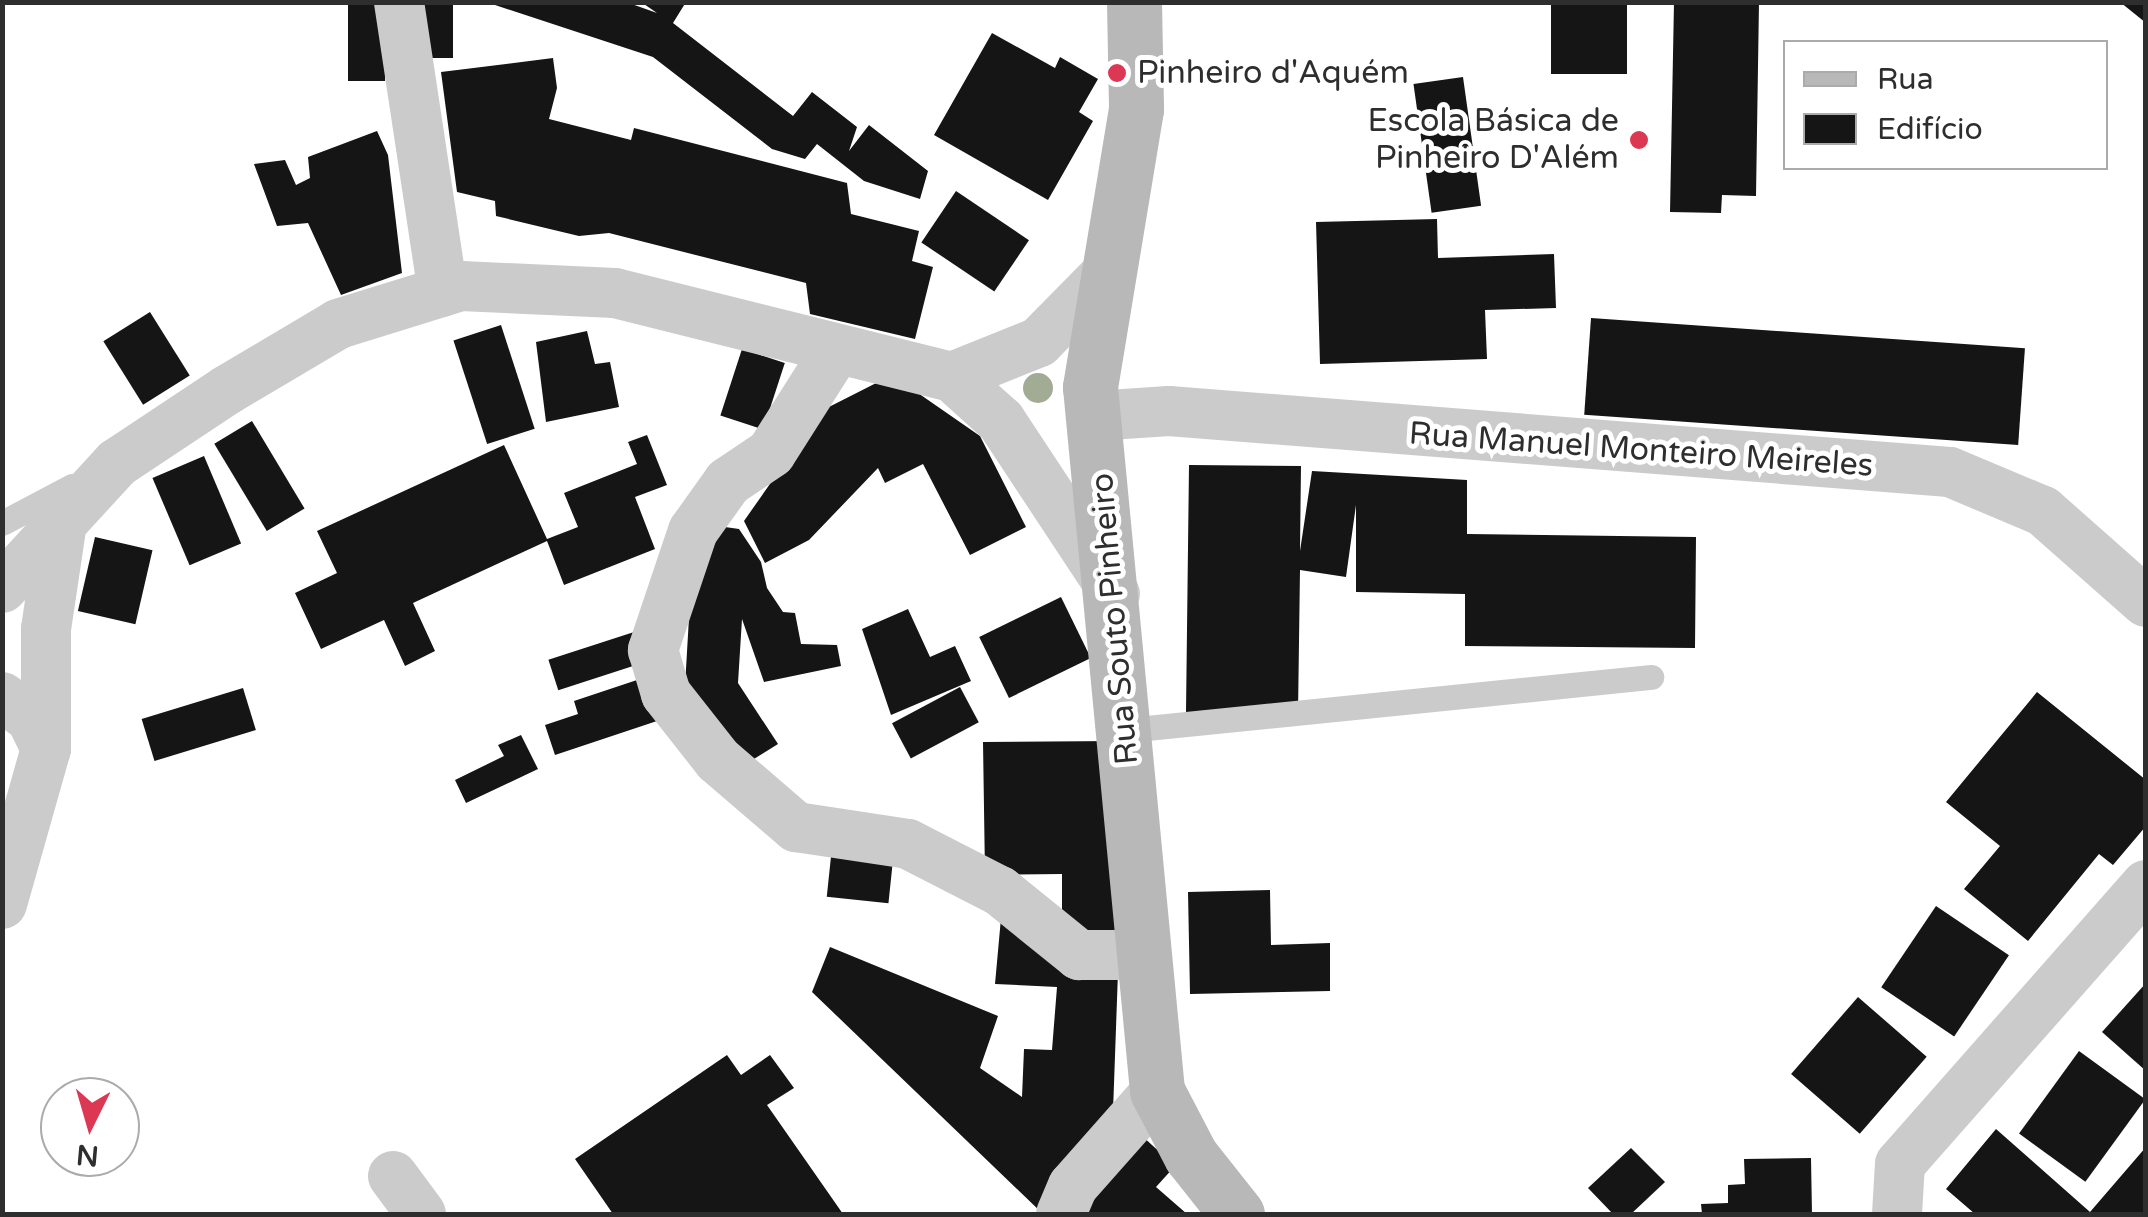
<!DOCTYPE html>
<html>
<head>
<meta charset="utf-8">
<style>
	body { margin:0 }
	#map { position:relative; width:2148px; height:1217px; overflow:hidden; background:#fff; font-family:"Varela Round",sans-serif }
	div>[style] { position:absolute }
	[style*='--x'] { left:calc(var(--x)*1px); top:calc(var(--y)*1px); width:calc(var(--w)*1px); rotate:calc(var(--a)*1deg) }
	.building>* { inset:0; background:#151515; transform-origin:0 0 }
	.lane>* { height:25px; margin:-12.5px; padding:0 12.5px; transform-origin:12.5px; border-radius:12.5px; background:#cbcbcb }
	.street>* { height:50px; margin:-25px; padding:0 25px; transform-origin:25px; border-radius:25px; background:#cbcbcb }
	.secondary>* { height:55px; margin:-27.5px; padding:0 27.5px; transform-origin:27.5px; border-radius:27.5px; background:#b8b8b8 }
	.trees>* { width:30px; height:30px; margin:-15px; border-radius:50%; background:#a2ac95 }
	.dots>* { width:28px; height:28px; translate:-50% -50%; box-sizing:border-box; border:5px solid #fff; border-radius:50% }
	span { translate:-50% -50%; white-space:nowrap; text-align:center; line-height:1.15; -webkit-text-stroke:10px #fff; paint-order:stroke }
	.poi-label { font-size:32px; color:#2e2e2e }
	.left { translate:0 -50%; text-align:left }
	.right { translate:-100% -50%; text-align:right }
	.street-label { font-size:32px; color:#2e2e2e }
	.frame { position:absolute; inset:0; border:5px solid #2e2e2e; pointer-events:none }
	.legend { position:absolute; left:1783px; top:40px; width:325px; height:130px; box-sizing:border-box; background:#fff; border:2px solid #ababab; margin:0; padding:12px 18px; list-style:none; font-size:30px; color:#2e2e2e }
	.legend li { display:flex; align-items:center; gap:20px; height:50px }
	.legend b { width:50px; border:2px solid #ababab }
	.north { position:absolute; left:40px; top:1077px; width:100px; height:100px; box-sizing:border-box; background:#fff; border:2px solid #ababab; border-radius:50%; rotate:185deg; font-size:28px; font-weight:700; line-height:40px; text-align:center; color:#2e2e2e }
	.north::after { content:''; display:block; margin:auto; width:35px; height:45px; background:#dd3853; clip-path:polygon(50% 0,100% 100%,50% 72%,0 100%) }
</style>
</head>
<body>
<div id="map">
	<div class="building">
		<i style="left:348px;top:2px;width:37px;height:79px"></i>
		<i style="left:402px;top:2px;width:51px;height:56px"></i>
		<i style="clip-path:polygon(626px 2px,657px 13px,641px 2px,686px 2px,673px 23px,793px 116px,812px 92px,857px 127px,849px 151px,869px 125px,928px 171px,920px 199px,864px 181px,817px 144px,805px 159px,772px 149px,653px 57px,495px 5px)"></i>
		<i style="left:1551px;top:2px;width:76px;height:72px"></i>
		<i style="clip-path:polygon(1674px 2px,1759px 2px,1756px 196px,1722px 195px,1721px 213px,1670px 212px)"></i>
		<i style="clip-path:polygon(2120px 2px,2146px 2px,2146px 23px)"></i>
		<i style="clip-path:polygon(992px 33px,1055px 68px,1060px 57px,1098px 79px,1079px 112px,1093px 121px,1048px 200px,934px 135px)"></i>
		<i style="clip-path:polygon(553px 58px,557px 88px,549px 119px,631px 140px,634px 128px,847px 183px,851px 214px,919px 231px,912px 261px,933px 267px,915px 339px,810px 314px,806px 283px,609px 233px,579px 236px,496px 216px,495px 201px,457px 192px,441px 72px)"></i>
		<i style="left:1463px;top:77px;width:130px;height:50px;rotate:82deg"></i>
		<i style="clip-path:polygon(377px 131px,388px 155px,402px 273px,341px 295px,308px 223px,277px 226px,254px 164px,285px 160px,296px 185px,310px 178px,308px 157px)"></i>
		<i style="left:956px;top:191px;width:88px;height:62px;rotate:34deg"></i>
		<i style="clip-path:polygon(1437px 219px,1438px 258px,1554px 254px,1556px 308px,1485px 310px,1487px 359px,1320px 364px,1316px 222px)"></i>
		<i style="left:150px;top:312px;width:75px;height:55px;rotate:58deg"></i>
		<i style="left:1591px;top:318px;width:435px;height:97px;rotate:4deg"></i>
		<i style="left:501px;top:325px;width:109px;height:50px;rotate:72deg"></i>
		<i style="clip-path:polygon(587px 331px,595px 364px,610px 362px,619px 407px,546px 422px,536px 342px)"></i>
		<i style="left:742px;top:349px;width:45px;height:70px;rotate:18deg"></i>
		<i style="clip-path:polygon(892px 375px,980px 436px,1026px 527px,970px 555px,923px 464px,885px 483px,878px 468px,809px 540px,765px 563px,744px 521px,821px 411px)"></i>
		<i style="left:252px;top:421px;width:102px;height:44px;rotate:59deg"></i>
		<i style="clip-path:polygon(647px 435px,667px 485px,635px 497px,655px 549px,564px 585px,547px 541px,413px 603px,435px 651px,405px 666px,384px 620px,321px 649px,295px 593px,337px 573px,317px 531px,504px 445px,547px 539px,578px 527px,564px 493px,637px 464px,628px 442px)"></i>
		<i style="left:204px;top:456px;width:95px;height:56px;rotate:67deg"></i>
		<i style="clip-path:polygon(1189px 465px,1301px 466px,1300px 551px,1312px 471px,1467px 480px,1467px 534px,1696px 537px,1695px 648px,1465px 646px,1465px 594px,1356px 592px,1356px 505px,1346px 577px,1300px 570px,1298px 713px,1186px 712px)"></i>
		<i style="clip-path:polygon(725px 527px,739px 529px,761px 562px,767px 588px,783px 612px,795px 613px,801px 644px,837px 645px,841px 666px,764px 682px,742px 619px,738px 683px,778px 744px,749px 762px,685px 686px,693px 549px)"></i>
		<i style="left:95px;top:537px;width:59px;height:76px;rotate:13deg"></i>
		<i style="left:1061px;top:597px;width:68px;height:91px;rotate:64deg"></i>
		<i style="clip-path:polygon(908px 609px,930px 657px,955px 646px,971px 681px,891px 715px,862px 629px)"></i>
		<i style="left:634px;top:632px;width:32px;height:90px;rotate:72deg"></i>
		<i style="clip-path:polygon(655px 674px,669px 717px,555px 755px,545px 725px,578px 714px,574px 701px)"></i>
		<i style="left:960px;top:687px;width:40px;height:77px;rotate:62deg"></i>
		<i style="left:243px;top:688px;width:44px;height:106px;rotate:73deg"></i>
		<i style="clip-path:polygon(2037px 692px,2146px 780px,2146px 826px,2113px 865px,2099px 854px,2028px 941px,1964px 889px,2000px 846px,1946px 802px)"></i>
		<i style="clip-path:polygon(521px 735px,538px 769px,466px 803px,455px 780px,504px 756px,498px 745px)"></i>
		<i style="clip-path:polygon(1116px 741px,1118px 945px,1062px 946px,1062px 874px,985px 875px,983px 742px)"></i>
		<i style="left:832px;top:847px;width:62px;height:50px;rotate:6deg"></i>
		<i style="clip-path:polygon(1270px 890px,1271px 945px,1330px 943px,1330px 991px,1190px 994px,1188px 892px)"></i>
		<i style="left:1936px;top:906px;width:88px;height:98px;rotate:34deg"></i>
		<i style="clip-path:polygon(1001px 918px,1118px 972px,1113px 1112px,1043px 1214px,812px 992px,830px 947px,998px 1016px,980px 1068px,1022px 1097px,1024px 1049px,1052px 1050px,1057px 987px,995px 984px)"></i>
		<i style="clip-path:polygon(2146px 983px,2146px 1071px,2102px 1032px)"></i>
		<i style="left:1858px;top:997px;width:91px;height:102px;rotate:41deg"></i>
		<i style="left:2079px;top:1051px;width:82px;height:102px;rotate:36deg"></i>
		<i style="clip-path:polygon(727px 1055px,741px 1075px,770px 1055px,794px 1088px,767px 1105px,843px 1214px,613px 1214px,575px 1159px)"></i>
		<i style="clip-path:polygon(1996px 1129px,2090px 1212px,2146px 1147px,2146px 1214px,1975px 1214px,1946px 1189px)"></i>
		<i style="clip-path:polygon(1141px 1135px,1175px 1166px,1156px 1187px,1187px 1214px,1069px 1214px)"></i>
		<i style="clip-path:polygon(1631px 1148px,1665px 1182px,1631px 1214px,1613px 1214px,1588px 1188px)"></i>
		<i style="clip-path:polygon(1811px 1158px,1812px 1214px,1702px 1214px,1701px 1204px,1728px 1203px,1728px 1185px,1745px 1184px,1744px 1159px)"></i>
	</div>
	<div class="lane">
		<i style="--x:2;--y:523;--w:79;--a:-27.9"></i>
		<i style="--x:1127;--y:730;--w:527;--a:-5.78"></i>
	</div>
	<div class="street">
		<i style="--x:399;--y:2;--w:293;--a:81.4"></i>
		<i style="--x:837;--y:349;--w:123;--a:122.4"></i>
		<i style="--x:771;--y:453;--w:52;--a:146"></i>
		<i style="--x:728;--y:482;--w:60;--a:125.5"></i>
		<i style="--x:693;--y:531;--w:126;--a:108.6"></i>
		<i style="--x:653;--y:650;--w:46;--a:73.5"></i>
		<i style="--x:666;--y:694;--w:84;--a:51.8"></i>
		<i style="--x:718;--y:760;--w:103;--a:40.7"></i>
		<i style="--x:796;--y:827;--w:113;--a:8.6"></i>
		<i style="--x:908;--y:844;--w:103;--a:27.1"></i>
		<i style="--x:1000;--y:891;--w:102;--a:39"></i>
		<i style="--x:1079;--y:955;--w:65;--a:0"></i>
		<i style="--x:952;--y:377;--w:94;--a:-21.9"></i>
		<i style="--x:1039;--y:342;--w:94;--a:-45.4"></i>
		<i style="--x:1094;--y:416;--w:75;--a:-3.8"></i>
		<i style="--x:1169;--y:411;--w:783;--a:4.47"></i>
		<i style="--x:1950;--y:472;--w:101;--a:22.8"></i>
		<i style="--x:2043;--y:511;--w:137;--a:41.5"></i>
		<i style="--x:2;--y:588;--w:170;--a:-47.4"></i>
		<i style="--x:117;--y:463;--w:132;--a:-33.6"></i>
		<i style="--x:227;--y:390;--w:129;--a:-30.7"></i>
		<i style="--x:338;--y:324;--w:129;--a:-17.2"></i>
		<i style="--x:461;--y:286;--w:154;--a:2.6"></i>
		<i style="--x:615;--y:293;--w:347;--a:14"></i>
		<i style="--x:952;--y:377;--w:66;--a:41.9"></i>
		<i style="--x:1001;--y:421;--w:207;--a:56.6"></i>
		<i style="--x:2;--y:697;--w:36;--a:36"></i>
		<i style="--x:31;--y:718;--w:34;--a:64"></i>
		<i style="--x:2;--y:904;--w:161;--a:-74.2"></i>
		<i style="--x:46;--y:749;--w:120;--a:-90"></i>
		<i style="--x:46;--y:629;--w:115;--a:-81.5"></i>
		<i style="--x:393;--y:1176;--w:47;--a:53.6"></i>
		<i style="--x:1061;--y:1214;--w:30;--a:-67"></i>
		<i style="--x:1073;--y:1186;--w:127;--a:-48.5"></i>
		<i style="--x:1897;--y:1214;--w:50;--a:-86.6"></i>
		<i style="--x:1900;--y:1164;--w:372;--a:-48.6"></i>
	</div>
	<div class="secondary">
		<i style="--x:1134;--y:2;--w:107;--a:88.9"></i>
		<i style="--x:1136;--y:109;--w:282;--a:99.4"></i>
		<i style="--x:1090;--y:387;--w:707;--a:84.56"></i>
		<i style="--x:1157;--y:1091;--w:73;--a:62.4"></i>
		<i style="--x:1191;--y:1156;--w:74;--a:51.6"></i>
	</div>
	<div class="trees">
		<i style="left:1038px;top:388px"></i>
	</div>
	<div class="dots">
		<i style="left:1117px;top:73px;background:#dd3853"></i>
		<i style="left:1639px;top:140px;background:#dd3853"></i>
	</div>
	<div class="poi-label">
		<span class="left" style="left:1137px;top:73px">Pinheiro d'Aquém</span>
		<span class="right" style="left:1619px;top:140px">Escola Básica de<br>Pinheiro D'Além</span>
	</div>
	<div class="street-label">
		<span style="left:1641px;top:450px;rotate:4deg">Rua Manuel Monteiro Meireles</span>
		<span style="left:1115px;top:619px;rotate:-95deg">Rua Souto Pinheiro</span>
	</div>
	<div class="frame"></div>
	<ul class="legend">
	<li><b style="height:12px;background:#b8b8b8"></b>Rua</li>
	<li><b style="height:28px;background:#151515"></b>Edifício</li>
	</ul>
	<div class="north">N</div>
</div>
</body>
</html>
